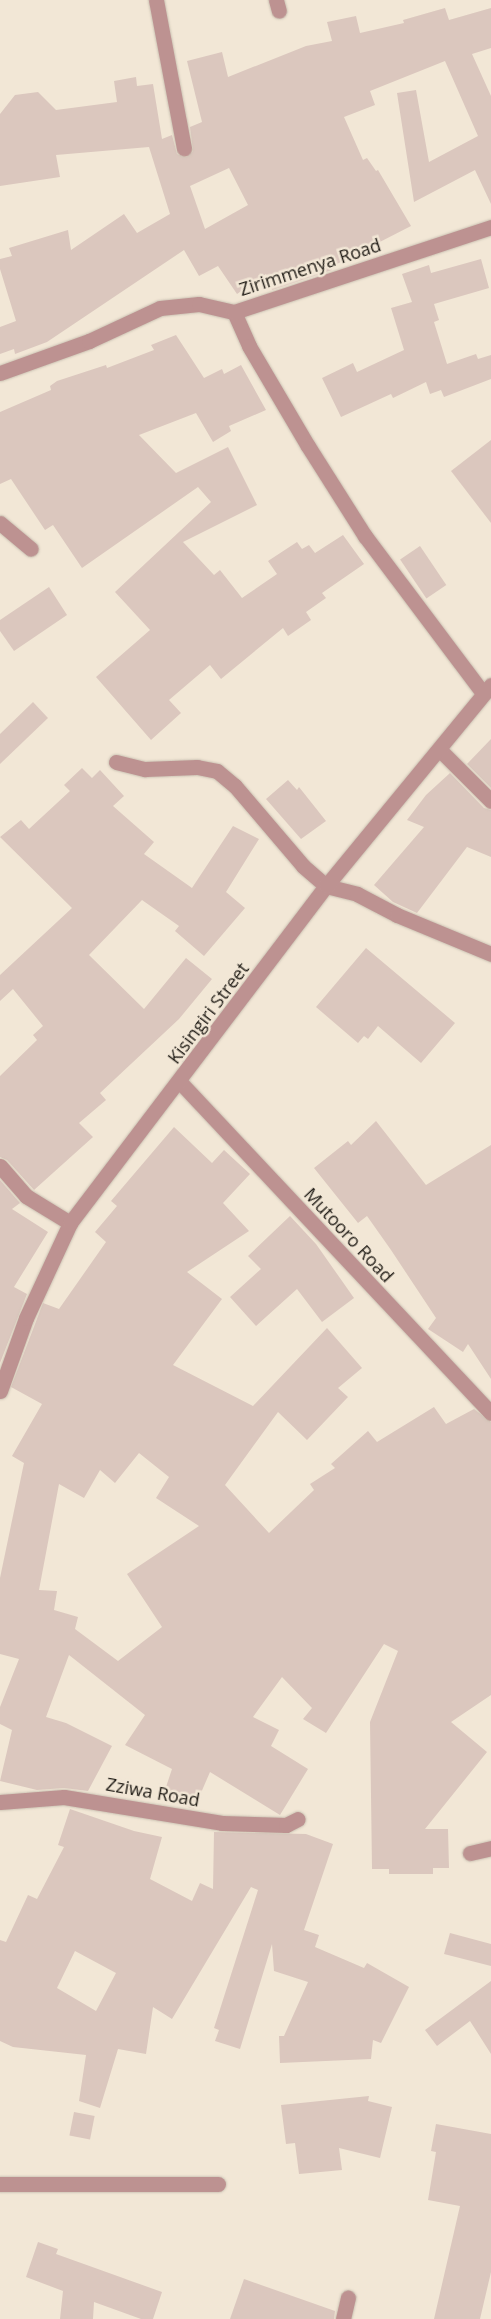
<!DOCTYPE html>
<html>
<head>
<meta charset="utf-8">
<style>
	body { margin:0 }
	#map { position:relative; width:491px; height:2319px; overflow:hidden; background:#f2e7d6; font-family:"Open Sans",sans-serif }
	div>[style] { position:absolute }
	[style*='--x'] { left:calc(var(--x)*1px); top:calc(var(--y)*1px); width:calc(var(--w)*1px); rotate:calc(var(--a)*1deg) }
	.building>* { inset:0; background:#dbc7be; transform-origin:0 0 }
	.roads { filter:drop-shadow(0 0 1px #ccc3b4) drop-shadow(0 0 1px #ccc3b4) }
	.minor>* { height:15px; margin:-7.5px; padding:0 7.5px; transform-origin:7.5px; border-radius:7.5px; background:#bd9291 }
	span { translate:-50% -50%; white-space:nowrap; text-align:center; line-height:1.15; -webkit-text-stroke:5px #f2e7d6; paint-order:stroke }
	.street-label { font-size:18px; color:#211d17 }
</style>
</head>
<body>
<div id="map">
	<div class="building">
		<i style="clip-path:polygon(evenodd,445px 8px,449px 20px,491px 8px,491px 48px,472px 54px,491px 96px,491px 204px,475px 170px,414px 202px,397px 93px,416px 90px,429px 162px,478px 136px,445px 61px,370px 91px,375px 105px,344px 117px,363px 160px,367px 158px,376px 171px,378px 170px,411px 226px,331px 267px,332px 270px,272px 290px,266px 274px,237px 294px,218px 266px,199px 276px,184px 250px,47px 342px,15px 354px,14px 349px,0 354px,0 327px,16px 321px,0 269px,0 259px,12px 256px,9px 248px,68px 230px,71px 250px,124px 214px,137px 233px,170px 214px,149px 147px,56px 155px,60px 177px,0 186px,0 114px,15px 95px,38px 92px,56px 110px,117px 102px,114px 81px,136px 77px,137px 86px,153px 84px,162px 139px,172px 135px,177px 154px,186px 157px,193px 151px,190px 127px,202px 122px,187px 61px,222px 52px,228px 77px,306px 46px,332px 41px,327px 22px,356px 16px,360px 33px,404px 23px,403px 20px,445px 8px,229px 168px,248px 205px,205px 229px,190px 186px,229px 168px)"></i>
		<i style="clip-path:polygon(481px 259px,489px 288px,434px 304px,439px 320px,434px 322px,447px 364px,476px 354px,478px 359px,491px 355px,491px 379px,444px 397px,441px 390px,430px 394px,426px 382px,393px 398px,391px 394px,341px 417px,322px 378px,353px 363px,357px 372px,404px 350px,391px 308px,412px 302px,402px 274px,429px 265px,431px 273px)"></i>
		<i style="clip-path:polygon(176px 335px,204px 378px,222px 369px,224px 374px,241px 365px,266px 410px,229px 426px,231px 431px,213px 442px,196px 413px,139px 435px,176px 473px,228px 447px,257px 505px,183px 542px,214px 575px,220px 570px,242px 598px,277px 574px,268px 561px,297px 542px,302px 549px,309px 545px,315px 553px,343px 535px,364px 564px,322px 593px,326px 598px,306px 612px,311px 620px,288px 636px,283px 628px,221px 679px,210px 665px,169px 700px,181px 713px,151px 740px,96px 677px,150px 630px,115px 592px,211px 502px,198px 487px,82px 568px,53px 525px,45px 530px,11px 479px,0 484px,0 412px,51px 390px,50px 386px,57px 381px,106px 365px,107px 368px,154px 350px,151px 345px)"></i>
		<i style="clip-path:polygon(491px 440px,491px 523px,451px 471px)"></i>
		<i style="left:420px;top:546px;width:47px;height:24px;rotate:56deg"></i>
		<i style="clip-path:polygon(49px 587px,67px 615px,14px 651px,0 631px,0 620px)"></i>
		<i style="clip-path:polygon(33px 702px,48px 718px,0 764px,0 734px)"></i>
		<i style="clip-path:polygon(491px 739px,491px 788px,467px 764px)"></i>
		<i style="clip-path:polygon(82px 768px,92px 778px,100px 770px,124px 796px,113px 806px,154px 842px,144px 854px,192px 888px,233px 826px,259px 839px,226px 892px,245px 908px,204px 956px,175px 931px,179px 926px,142px 900px,89px 955px,144px 1009px,186px 958px,212px 979px,179px 1019px,100px 1093px,106px 1100px,79px 1123px,93px 1137px,34px 1190px,7px 1160px,0 1157px,0 1076px,37px 1040px,33px 1035px,43px 1026px,13px 989px,0 1001px,0 975px,72px 908px,0 837px,21px 820px,29px 829px,70px 791px,64px 785px)"></i>
		<i style="clip-path:polygon(450px 773px,484px 808px,491px 810px,491px 857px,467px 847px,417px 913px,393px 902px,374px 885px,424px 827px,407px 820px,426px 795px)"></i>
		<i style="clip-path:polygon(288px 780px,297px 790px,299px 787px,326px 821px,301px 839px,266px 799px)"></i>
		<i style="clip-path:polygon(366px 948px,455px 1023px,421px 1063px,378px 1026px,368px 1039px,364px 1036px,358px 1043px,316px 1007px)"></i>
		<i style="clip-path:polygon(376px 1121px,426px 1185px,491px 1145px,491px 1379px,468px 1344px,463px 1352px,428px 1329px,436px 1318px,391px 1250px,367px 1216px,358px 1223px,314px 1168px,348px 1141px,351px 1145px)"></i>
		<i style="clip-path:polygon(evenodd,174px 1127px,212px 1163px,224px 1150px,250px 1174px,223px 1203px,249px 1231px,187px 1272px,222px 1299px,173px 1365px,253px 1406px,327px 1328px,362px 1368px,338px 1388px,348px 1397px,307px 1440px,278px 1412px,225px 1485px,269px 1533px,314px 1490px,310px 1484px,335px 1468px,331px 1464px,368px 1431px,377px 1442px,434px 1407px,446px 1424px,474px 1409px,491px 1422px,491px 1695px,451px 1722px,487px 1752px,425px 1829px,448px 1829px,449px 1868px,433px 1868px,433px 1874px,389px 1874px,389px 1869px,372px 1869px,370px 1722px,398px 1651px,384px 1644px,326px 1733px,303px 1719px,312px 1708px,282px 1677px,253px 1717px,279px 1730px,271px 1746px,308px 1769px,280px 1815px,210px 1772px,194px 1809px,162px 1799px,172px 1769px,125px 1745px,145px 1715px,69px 1655px,46px 1717px,66px 1723px,112px 1746px,88px 1791px,64px 1788px,37px 1790px,0 1781px,12px 1730px,0 1724px,0 1707px,19px 1659px,0 1654px,0 1578px,24px 1463px,12px 1456px,42px 1404px,11px 1387px,43px 1303px,59px 1309px,106px 1242px,95px 1232px,117px 1206px,111px 1201px,174px 1127px,139px 1453px,169px 1477px,156px 1498px,199px 1526px,127px 1574px,162px 1627px,118px 1661px,75px 1629px,78px 1617px,54px 1610px,57px 1591px,39px 1590px,59px 1484px,84px 1498px,100px 1470px,115px 1483px,139px 1453px)"></i>
		<i style="clip-path:polygon(0 1180px,20px 1203px,12px 1209px,48px 1232px,14px 1287px,27px 1294px,0 1363px)"></i>
		<i style="clip-path:polygon(290px 1216px,316px 1244px,354px 1298px,322px 1322px,297px 1289px,256px 1326px,230px 1297px,261px 1269px,248px 1256px)"></i>
		<i style="clip-path:polygon(evenodd,70px 1809px,134px 1831px,162px 1837px,150px 1879px,192px 1901px,200px 1883px,213px 1889px,214px 1832px,306px 1834px,333px 1844px,304px 1930px,319px 1935px,315px 1947px,364px 1968px,367px 1963px,409px 1987px,381px 2043px,373px 2040px,371px 2059px,280px 2063px,279px 2036px,284px 2036px,308px 1982px,274px 1971px,272px 1944px,240px 2049px,215px 2041px,219px 2030px,214px 2028px,258px 1890px,251px 1887px,172px 2019px,153px 2007px,146px 2054px,118px 2049px,100px 2108px,79px 2101px,86px 2055px,13px 2047px,0 2041px,0 1940px,6px 1942px,28px 1895px,37px 1899px,64px 1847px,58px 1845px,70px 1809px,75px 1951px,116px 1973px,96px 2011px,57px 1988px,75px 1951px)"></i>
		<i style="clip-path:polygon(450px 1933px,491px 1944px,491px 1966px,444px 1954px)"></i>
		<i style="clip-path:polygon(491px 1981px,491px 2054px,470px 2021px,437px 2046px,425px 2030px)"></i>
		<i style="clip-path:polygon(369px 2096px,368px 2101px,392px 2107px,380px 2158px,339px 2148px,342px 2170px,299px 2174px,295px 2143px,286px 2144px,281px 2105px)"></i>
		<i style="left:74px;top:2112px;width:21px;height:24px;rotate:11deg"></i>
		<i style="clip-path:polygon(436px 2124px,491px 2134px,491px 2272px,480px 2319px,434px 2319px,460px 2206px,428px 2200px,436px 2152px,431px 2151px)"></i>
		<i style="clip-path:polygon(38px 2242px,58px 2249px,56px 2254px,162px 2292px,153px 2319px,141px 2319px,94px 2302px,93px 2319px,60px 2319px,63px 2291px,26px 2277px)"></i>
		<i style="clip-path:polygon(244px 2279px,335px 2311px,334px 2319px,230px 2319px)"></i>
	</div>
	<div class="roads">
		<div class="minor">
			<i style="--x:156;--y:0;--w:151;--a:79.3"></i>
			<i style="--x:276;--y:0;--w:11;--a:75"></i>
			<i style="--x:234;--y:312;--w:37;--a:66"></i>
			<i style="--x:249;--y:346;--w:116;--a:59.5"></i>
			<i style="--x:308;--y:446;--w:107;--a:57.7"></i>
			<i style="--x:365;--y:536;--w:196;--a:53.1"></i>
			<i style="--x:0;--y:373;--w:95;--a:-19.8"></i>
			<i style="--x:89;--y:341;--w:78;--a:-24.9"></i>
			<i style="--x:160;--y:308;--w:39;--a:-6"></i>
			<i style="--x:199;--y:304;--w:36;--a:13"></i>
			<i style="--x:234;--y:312;--w:271;--a:-18.3"></i>
			<i style="--x:0;--y:523;--w:40;--a:40"></i>
			<i style="--x:440;--y:750;--w:72;--a:45"></i>
			<i style="--x:116;--y:762;--w:30;--a:14"></i>
			<i style="--x:145;--y:769;--w:52;--a:-2.2"></i>
			<i style="--x:197;--y:767;--w:20;--a:11"></i>
			<i style="--x:217;--y:771;--w:23;--a:40"></i>
			<i style="--x:235;--y:786;--w:105;--a:49.6"></i>
			<i style="--x:303;--y:866;--w:30;--a:41"></i>
			<i style="--x:326;--y:886;--w:32;--a:14"></i>
			<i style="--x:357;--y:894;--w:45;--a:27.7"></i>
			<i style="--x:397;--y:915;--w:102;--a:22.5"></i>
			<i style="--x:180;--y:1082;--w:454;--a:46.8"></i>
			<i style="--x:0;--y:1166;--w:40;--a:49"></i>
			<i style="--x:26;--y:1196;--w:52;--a:31.5"></i>
			<i style="--x:0;--y:1391;--w:77;--a:-70.4"></i>
			<i style="--x:26;--y:1318;--w:105;--a:-65.1"></i>
			<i style="--x:70;--y:1223;--w:423;--a:-52.8"></i>
			<i style="--x:326;--y:886;--w:260;--a:-50.6"></i>
			<i style="--x:0;--y:1802;--w:64;--a:-4.5"></i>
			<i style="--x:64;--y:1797;--w:160;--a:9.3"></i>
			<i style="--x:222;--y:1823;--w:64;--a:1.8"></i>
			<i style="--x:286;--y:1825;--w:13;--a:-27"></i>
			<i style="--x:470;--y:1853;--w:22;--a:-13"></i>
			<i style="--x:0;--y:2184;--w:218;--a:0"></i>
			<i style="--x:343;--y:2319;--w:22;--a:-77"></i>
		</div>
	</div>
	<div class="street-label">
		<span style="left:310px;top:267px;rotate:-18deg">Zirimmenya Road</span>
		<span style="left:208px;top:1013px;rotate:-53deg">Kisingiri Street</span>
		<span style="left:349px;top:1235px;rotate:47deg">Mutooro Road</span>
		<span style="left:153px;top:1792px;rotate:10deg">Zziwa Road</span>
	</div>
</div>
</body>
</html>
